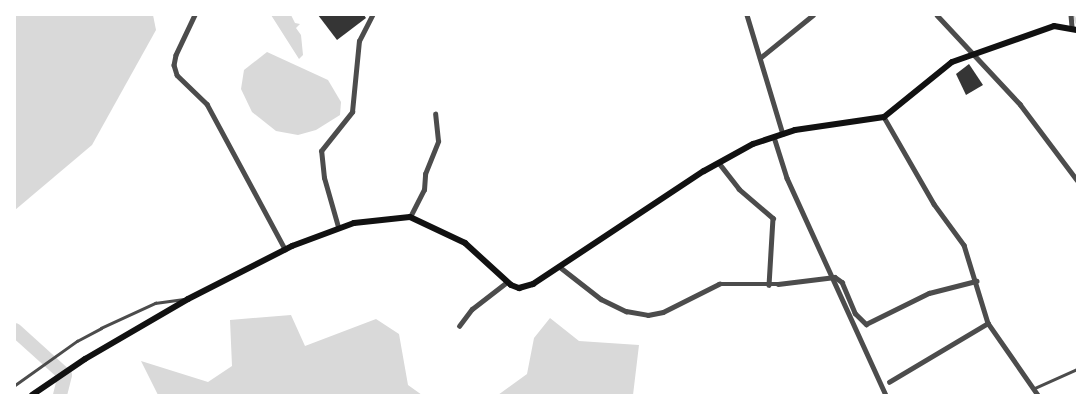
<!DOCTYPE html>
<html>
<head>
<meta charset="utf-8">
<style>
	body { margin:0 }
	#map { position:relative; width:1092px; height:410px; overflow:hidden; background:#fff; font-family:Jost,sans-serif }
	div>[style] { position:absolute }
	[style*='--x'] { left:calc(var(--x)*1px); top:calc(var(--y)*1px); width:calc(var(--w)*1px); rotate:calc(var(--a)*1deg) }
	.water>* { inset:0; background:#d9d9d9 }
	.stream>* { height:2.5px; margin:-1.25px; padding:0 1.25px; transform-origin:1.25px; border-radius:1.25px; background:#d9d9d9 }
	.river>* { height:14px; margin:-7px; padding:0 7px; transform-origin:7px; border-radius:7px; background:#d9d9d9 }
	.building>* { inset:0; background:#353535 }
	.service>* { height:2.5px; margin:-1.25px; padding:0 1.25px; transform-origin:1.25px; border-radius:1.25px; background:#4c4c4c }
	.minor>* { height:4.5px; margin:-2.25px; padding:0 2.25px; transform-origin:2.25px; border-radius:2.25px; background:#4c4c4c }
	.secondary>* { height:6px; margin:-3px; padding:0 3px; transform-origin:3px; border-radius:3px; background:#111 }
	span { translate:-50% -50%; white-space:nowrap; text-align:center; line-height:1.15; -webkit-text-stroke:4px #fff; paint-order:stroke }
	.frame { position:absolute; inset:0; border:16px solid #fff; pointer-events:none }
</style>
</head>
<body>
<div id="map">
	<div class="water">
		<i style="clip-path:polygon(15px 15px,153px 15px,156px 30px,92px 145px,15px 210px)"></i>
		<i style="clip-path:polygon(271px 15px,291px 15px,295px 23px,300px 24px,296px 28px,301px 35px,303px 55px,299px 59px)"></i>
		<i style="clip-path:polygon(267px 52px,328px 80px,341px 102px,340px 115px,316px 130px,298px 135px,276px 131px,252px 112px,241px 89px,244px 70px)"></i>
		<i style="clip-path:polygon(291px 315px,305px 346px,376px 319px,399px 334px,408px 385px,422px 395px,158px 395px,141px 361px,208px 382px,232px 366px,230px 320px)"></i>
		<i style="clip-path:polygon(550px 318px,579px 341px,639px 345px,633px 395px,498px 395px,527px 374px,534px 338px)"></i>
	</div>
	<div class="stream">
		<i style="--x:1073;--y:15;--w:9;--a:63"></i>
	</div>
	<div class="river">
		<i style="--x:15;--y:330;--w:67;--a:42"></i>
		<i style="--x:65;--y:375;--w:21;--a:104"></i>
	</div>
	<div class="building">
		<i style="clip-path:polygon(318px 15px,364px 15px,366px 18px,337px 40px)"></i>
		<i style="clip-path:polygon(969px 64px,983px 85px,966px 95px,956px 74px)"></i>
	</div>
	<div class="service">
		<i style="--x:15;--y:385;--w:76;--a:-35.4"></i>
		<i style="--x:77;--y:341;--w:27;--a:-28"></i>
		<i style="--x:101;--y:328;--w:60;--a:-24.8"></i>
		<i style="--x:155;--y:303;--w:29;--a:-8"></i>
		<i style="--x:1035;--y:388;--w:46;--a:-24.3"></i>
	</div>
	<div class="minor">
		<i style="--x:195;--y:15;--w:44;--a:115.4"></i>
		<i style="--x:176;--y:55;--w:10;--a:101"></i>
		<i style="--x:174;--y:65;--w:10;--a:73"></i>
		<i style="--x:177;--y:75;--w:42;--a:44"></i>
		<i style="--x:207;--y:104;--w:165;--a:61.7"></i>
		<i style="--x:747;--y:15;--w:124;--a:73.2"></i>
		<i style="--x:937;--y:15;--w:122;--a:47"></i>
		<i style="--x:1020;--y:104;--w:95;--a:53.1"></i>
		<i style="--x:1071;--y:15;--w:12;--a:85"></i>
		<i style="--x:760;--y:58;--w:68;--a:-39.1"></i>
		<i style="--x:884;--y:117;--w:100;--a:60.1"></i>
		<i style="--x:934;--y:204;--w:51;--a:53.8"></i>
		<i style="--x:964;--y:245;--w:82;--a:72.9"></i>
		<i style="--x:988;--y:323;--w:88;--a:55.2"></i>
		<i style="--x:774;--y:137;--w:43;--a:72.4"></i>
		<i style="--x:787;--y:178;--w:239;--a:65.5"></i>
		<i style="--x:719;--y:163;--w:33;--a:52"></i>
		<i style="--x:739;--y:189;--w:45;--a:40.5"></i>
		<i style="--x:773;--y:218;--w:67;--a:93.4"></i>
		<i style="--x:410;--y:217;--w:30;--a:-63"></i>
		<i style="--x:424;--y:190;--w:16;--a:-86"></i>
		<i style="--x:425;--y:174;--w:35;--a:-68"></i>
		<i style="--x:438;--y:141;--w:27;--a:-96"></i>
		<i style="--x:338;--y:227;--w:51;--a:-105.9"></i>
		<i style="--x:324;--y:178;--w:27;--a:-96"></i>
		<i style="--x:321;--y:151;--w:50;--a:-51.5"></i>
		<i style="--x:352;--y:112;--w:71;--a:-84.4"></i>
		<i style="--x:359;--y:41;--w:29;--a:-63"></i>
		<i style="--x:560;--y:267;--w:52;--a:38"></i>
		<i style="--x:601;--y:299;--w:28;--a:26"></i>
		<i style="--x:626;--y:311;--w:22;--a:10"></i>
		<i style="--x:648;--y:315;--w:15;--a:-11"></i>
		<i style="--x:663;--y:312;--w:63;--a:-26.6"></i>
		<i style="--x:719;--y:284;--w:59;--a:0"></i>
		<i style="--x:778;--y:284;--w:57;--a:-7"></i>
		<i style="--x:835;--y:277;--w:9;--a:36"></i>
		<i style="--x:842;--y:282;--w:34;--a:67"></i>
		<i style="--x:855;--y:313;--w:16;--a:45"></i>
		<i style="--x:866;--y:324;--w:70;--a:-26.2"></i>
		<i style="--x:929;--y:293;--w:49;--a:-14.3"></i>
		<i style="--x:459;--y:326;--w:21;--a:-53"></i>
		<i style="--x:472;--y:309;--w:44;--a:-37.6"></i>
		<i style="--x:889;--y:382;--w:115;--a:-30.8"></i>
	</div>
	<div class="secondary">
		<i style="--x:32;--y:395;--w:64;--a:-34.2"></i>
		<i style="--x:85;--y:359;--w:119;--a:-30.2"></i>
		<i style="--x:188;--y:299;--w:117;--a:-27"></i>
		<i style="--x:292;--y:246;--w:66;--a:-20.4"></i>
		<i style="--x:354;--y:223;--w:56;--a:-6.1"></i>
		<i style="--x:410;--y:217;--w:61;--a:25.3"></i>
		<i style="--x:465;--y:243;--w:62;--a:42.4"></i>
		<i style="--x:511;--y:285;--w:9;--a:21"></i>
		<i style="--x:519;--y:288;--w:15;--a:-16"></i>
		<i style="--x:533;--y:284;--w:205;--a:-33.5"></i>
		<i style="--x:704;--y:171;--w:56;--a:-28.9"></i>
		<i style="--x:753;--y:144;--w:44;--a:-18.4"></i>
		<i style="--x:795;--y:130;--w:90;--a:-8.3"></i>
		<i style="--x:884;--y:117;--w:87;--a:-39"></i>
		<i style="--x:952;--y:62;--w:108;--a:-19.4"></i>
		<i style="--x:1054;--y:26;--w:23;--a:10"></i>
	</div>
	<div class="frame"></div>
</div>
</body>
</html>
